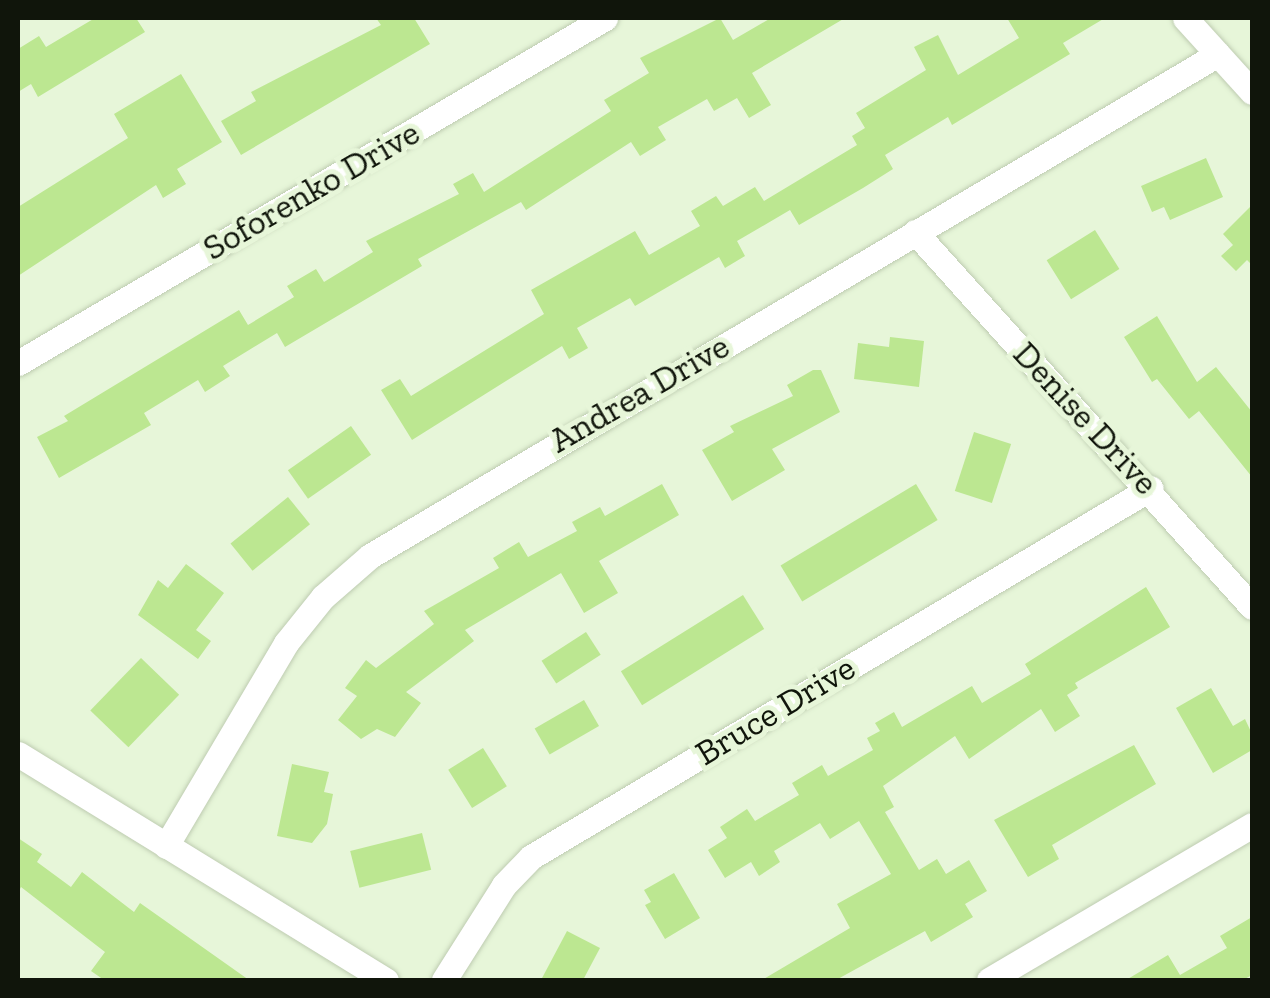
<!DOCTYPE html>
<html>
<head>
<meta charset="utf-8">
<style>
	body { margin:0 }
	#map { position:relative; width:1270px; height:998px; overflow:hidden; background:#e7f6d9; font-family:"Zilla Slab",serif }
	div>[style] { position:absolute }
	[style*='--x'] { left:calc(var(--x)*1px); top:calc(var(--y)*1px); width:calc(var(--w)*1px); rotate:calc(var(--a)*1deg) }
	.building>* { inset:0; background:#bce791; transform-origin:0 0 }
	.roads { filter:drop-shadow(0 0 2px #beccb1) drop-shadow(0 0 2px #beccb1) }
	.minor>* { height:25px; margin:-12.5px; padding:0 12.5px; transform-origin:12.5px; border-radius:12.5px; background:#fff }
	span { translate:-50% -50%; white-space:nowrap; text-align:center; line-height:1.15; -webkit-text-stroke:10px #e7f6d9; paint-order:stroke }
	.street-label { font-size:35px; color:#10150b }
	.frame { position:absolute; inset:0; border:20px solid #10150b; pointer-events:none }
</style>
</head>
<body>
<div id="map">
	<div class="building">
		<i style="clip-path:polygon(95px 18px,136px 18px,145px 32px,38px 97px,31px 84px,18px 92px,18px 49px,39px 36px,46px 47px)"></i>
		<i style="clip-path:polygon(376px 18px,414px 18px,430px 44px,241px 155px,221px 121px,256px 101px,251px 92px,381px 25px)"></i>
		<i style="clip-path:polygon(720px 18px,733px 40px,771px 18px,845px 18px,752px 73px,771px 105px,749px 118px,737px 98px,714px 111px,707px 99px,658px 127px,666px 140px,640px 156px,631px 142px,526px 210px,521px 202px,418px 259px,422px 266px,285px 347px,277px 333px,223px 366px,230px 376px,205px 392px,198px 380px,144px 413px,151px 425px,59px 478px,37px 437px,68px 421px,64px 416px,239px 310px,248px 325px,294px 297px,287px 286px,316px 269px,324px 282px,373px 252px,366px 241px,459px 194px,453px 184px,473px 173px,484px 192px,611px 111px,604px 100px,649px 73px,640px 58px)"></i>
		<i style="clip-path:polygon(1007px 18px,1105px 18px,1063px 43px,1070px 54px,952px 125px,948px 117px,885px 155px,893px 169px,863px 188px,799px 225px,790px 210px,737px 241px,745px 256px,725px 268px,719px 257px,635px 306px,630px 298px,577px 328px,588px 348px,569px 359px,562px 346px,412px 440px,381px 390px,400px 379px,411px 396px,544px 314px,531px 290px,635px 231px,649px 255px,700px 226px,691px 211px,716px 196px,723px 206px,755px 187px,764px 201px,857px 145px,852px 136px,865px 128px,856px 113px,926px 70px,914px 47px,938px 35px,958px 75px,1019px 38px)"></i>
		<i style="clip-path:polygon(181px 74px,222px 142px,177px 169px,186px 184px,163px 198px,156px 185px,18px 276px,18px 207px,128px 138px,114px 114px)"></i>
		<i style="clip-path:polygon(1206px 158px,1223px 197px,1170px 220px,1164px 207px,1152px 212px,1141px 186px)"></i>
		<i style="clip-path:polygon(1252px 205px,1252px 265px,1247px 260px,1236px 271px,1221px 256px,1233px 245px,1223px 234px)"></i>
		<i style="left:1095px;top:230px;width:46px;height:57px;rotate:58deg"></i>
		<i style="clip-path:polygon(1157px 316px,1197px 382px,1216px 367px,1252px 412px,1252px 477px,1199px 411px,1189px 419px,1157px 379px,1152px 382px,1124px 337px)"></i>
		<i style="clip-path:polygon(890px 337px,924px 341px,919px 387px,854px 379px,858px 343px,889px 347px)"></i>
		<i style="clip-path:polygon(813px 370px,821px 370px,840px 412px,772px 449px,785px 470px,732px 501px,702px 450px,734px 432px,730px 426px,793px 396px,787px 385px)"></i>
		<i style="left:351px;top:426px;width:35px;height:77px;rotate:55deg"></i>
		<i style="left:974px;top:432px;width:39px;height:62px;rotate:18deg"></i>
		<i style="clip-path:polygon(662px 484px,679px 515px,599px 561px,618px 593px,584px 613px,561px 573px,465px 630px,474px 641px,406px 692px,421px 703px,395px 737px,377px 729px,361px 739px,338px 720px,357px 696px,345px 688px,366px 660px,376px 668px,434px 624px,424px 611px,499px 568px,493px 558px,519px 542px,528px 557px,577px 531px,572px 522px,600px 507px,605px 516px)"></i>
		<i style="left:916px;top:484px;width:42px;height:158px;rotate:59deg"></i>
		<i style="left:288px;top:497px;width:35px;height:74px;rotate:51deg"></i>
		<i style="clip-path:polygon(186px 564px,224px 593px,196px 630px,211px 641px,198px 659px,138px 615px,158px 580px,168px 588px)"></i>
		<i style="clip-path:polygon(1146px 587px,1170px 627px,1075px 683px,1078px 688px,1067px 695px,1080px 716px,1055px 732px,1041px 709px,969px 759px,955px 736px,883px 786px,894px 807px,885px 812px,919px 870px,937px 859px,946px 874px,969px 860px,987px 891px,965px 904px,973px 917px,931px 942px,925px 931px,836px 980px,762px 980px,850px 928px,837px 904px,891px 874px,859px 821px,830px 839px,820px 823px,774px 851px,780px 862px,759px 876px,751px 862px,725px 878px,708px 850px,727px 838px,720px 827px,747px 809px,755px 821px,799px 795px,792px 783px,822px 765px,828px 776px,873px 750px,867px 738px,880px 731px,875px 723px,894px 712px,902px 727px,972px 686px,982px 703px,1031px 674px,1025px 664px)"></i>
		<i style="left:743px;top:595px;width:40px;height:144px;rotate:58deg"></i>
		<i style="left:586px;top:632px;width:27px;height:53px;rotate:57deg"></i>
		<i style="left:141px;top:658px;width:53px;height:73px;rotate:44deg"></i>
		<i style="clip-path:polygon(1211px 688px,1233px 726px,1245px 719px,1252px 734px,1252px 750px,1213px 773px,1176px 708px)"></i>
		<i style="left:584px;top:700px;width:30px;height:57px;rotate:60deg"></i>
		<i style="clip-path:polygon(1134px 745px,1156px 784px,1052px 845px,1059px 859px,1028px 877px,994px 820px)"></i>
		<i style="left:483px;top:748px;width:45px;height:41px;rotate:58deg"></i>
		<i style="clip-path:polygon(292px 764px,329px 772px,324px 792px,333px 794px,327px 824px,312px 843px,277px 836px)"></i>
		<i style="left:422px;top:833px;width:38px;height:74px;rotate:76deg"></i>
		<i style="clip-path:polygon(18px 838px,42px 854px,37px 862px,71px 887px,82px 872px,134px 912px,140px 903px,249px 980px,104px 980px,91px 971px,105px 952px,21px 887px,18px 893px)"></i>
		<i style="clip-path:polygon(674px 873px,700px 918px,665px 939px,645px 905px,651px 902px,644px 890px)"></i>
		<i style="clip-path:polygon(1252px 917px,1252px 975px,1243px 980px,1126px 980px,1168px 955px,1180px 975px,1227px 948px,1220px 936px)"></i>
		<i style="clip-path:polygon(567px 931px,600px 948px,583px 980px,541px 980px)"></i>
	</div>
	<div class="roads">
		<div class="minor">
			<i style="--x:1185;--y:18;--w:100;--a:47.8"></i>
			<i style="--x:915;--y:232;--w:504;--a:48.06"></i>
			<i style="--x:18;--y:363;--w:681;--a:-30.44"></i>
			<i style="--x:18;--y:754;--w:432;--a:31.6"></i>
			<i style="--x:166;--y:846;--w:236;--a:-59.4"></i>
			<i style="--x:286;--y:643;--w:59;--a:-51.2"></i>
			<i style="--x:323;--y:597;--w:62;--a:-41.1"></i>
			<i style="--x:370;--y:556;--w:985;--a:-30.62"></i>
			<i style="--x:444;--y:980;--w:112;--a:-57.7"></i>
			<i style="--x:504;--y:885;--w:39;--a:-46"></i>
			<i style="--x:531;--y:857;--w:721;--a:-30.76"></i>
			<i style="--x:989;--y:980;--w:305;--a:-30.5"></i>
		</div>
	</div>
	<div class="street-label">
		<span style="left:311px;top:190px;rotate:-30deg">Soforenko Drive</span>
		<span style="left:639px;top:393px;rotate:-30deg">Andrea Drive</span>
		<span style="left:1086px;top:418px;rotate:47deg">Denise Drive</span>
		<span style="left:775px;top:710px;rotate:-31deg">Bruce Drive</span>
	</div>
	<div class="frame"></div>
</div>
</body>
</html>
